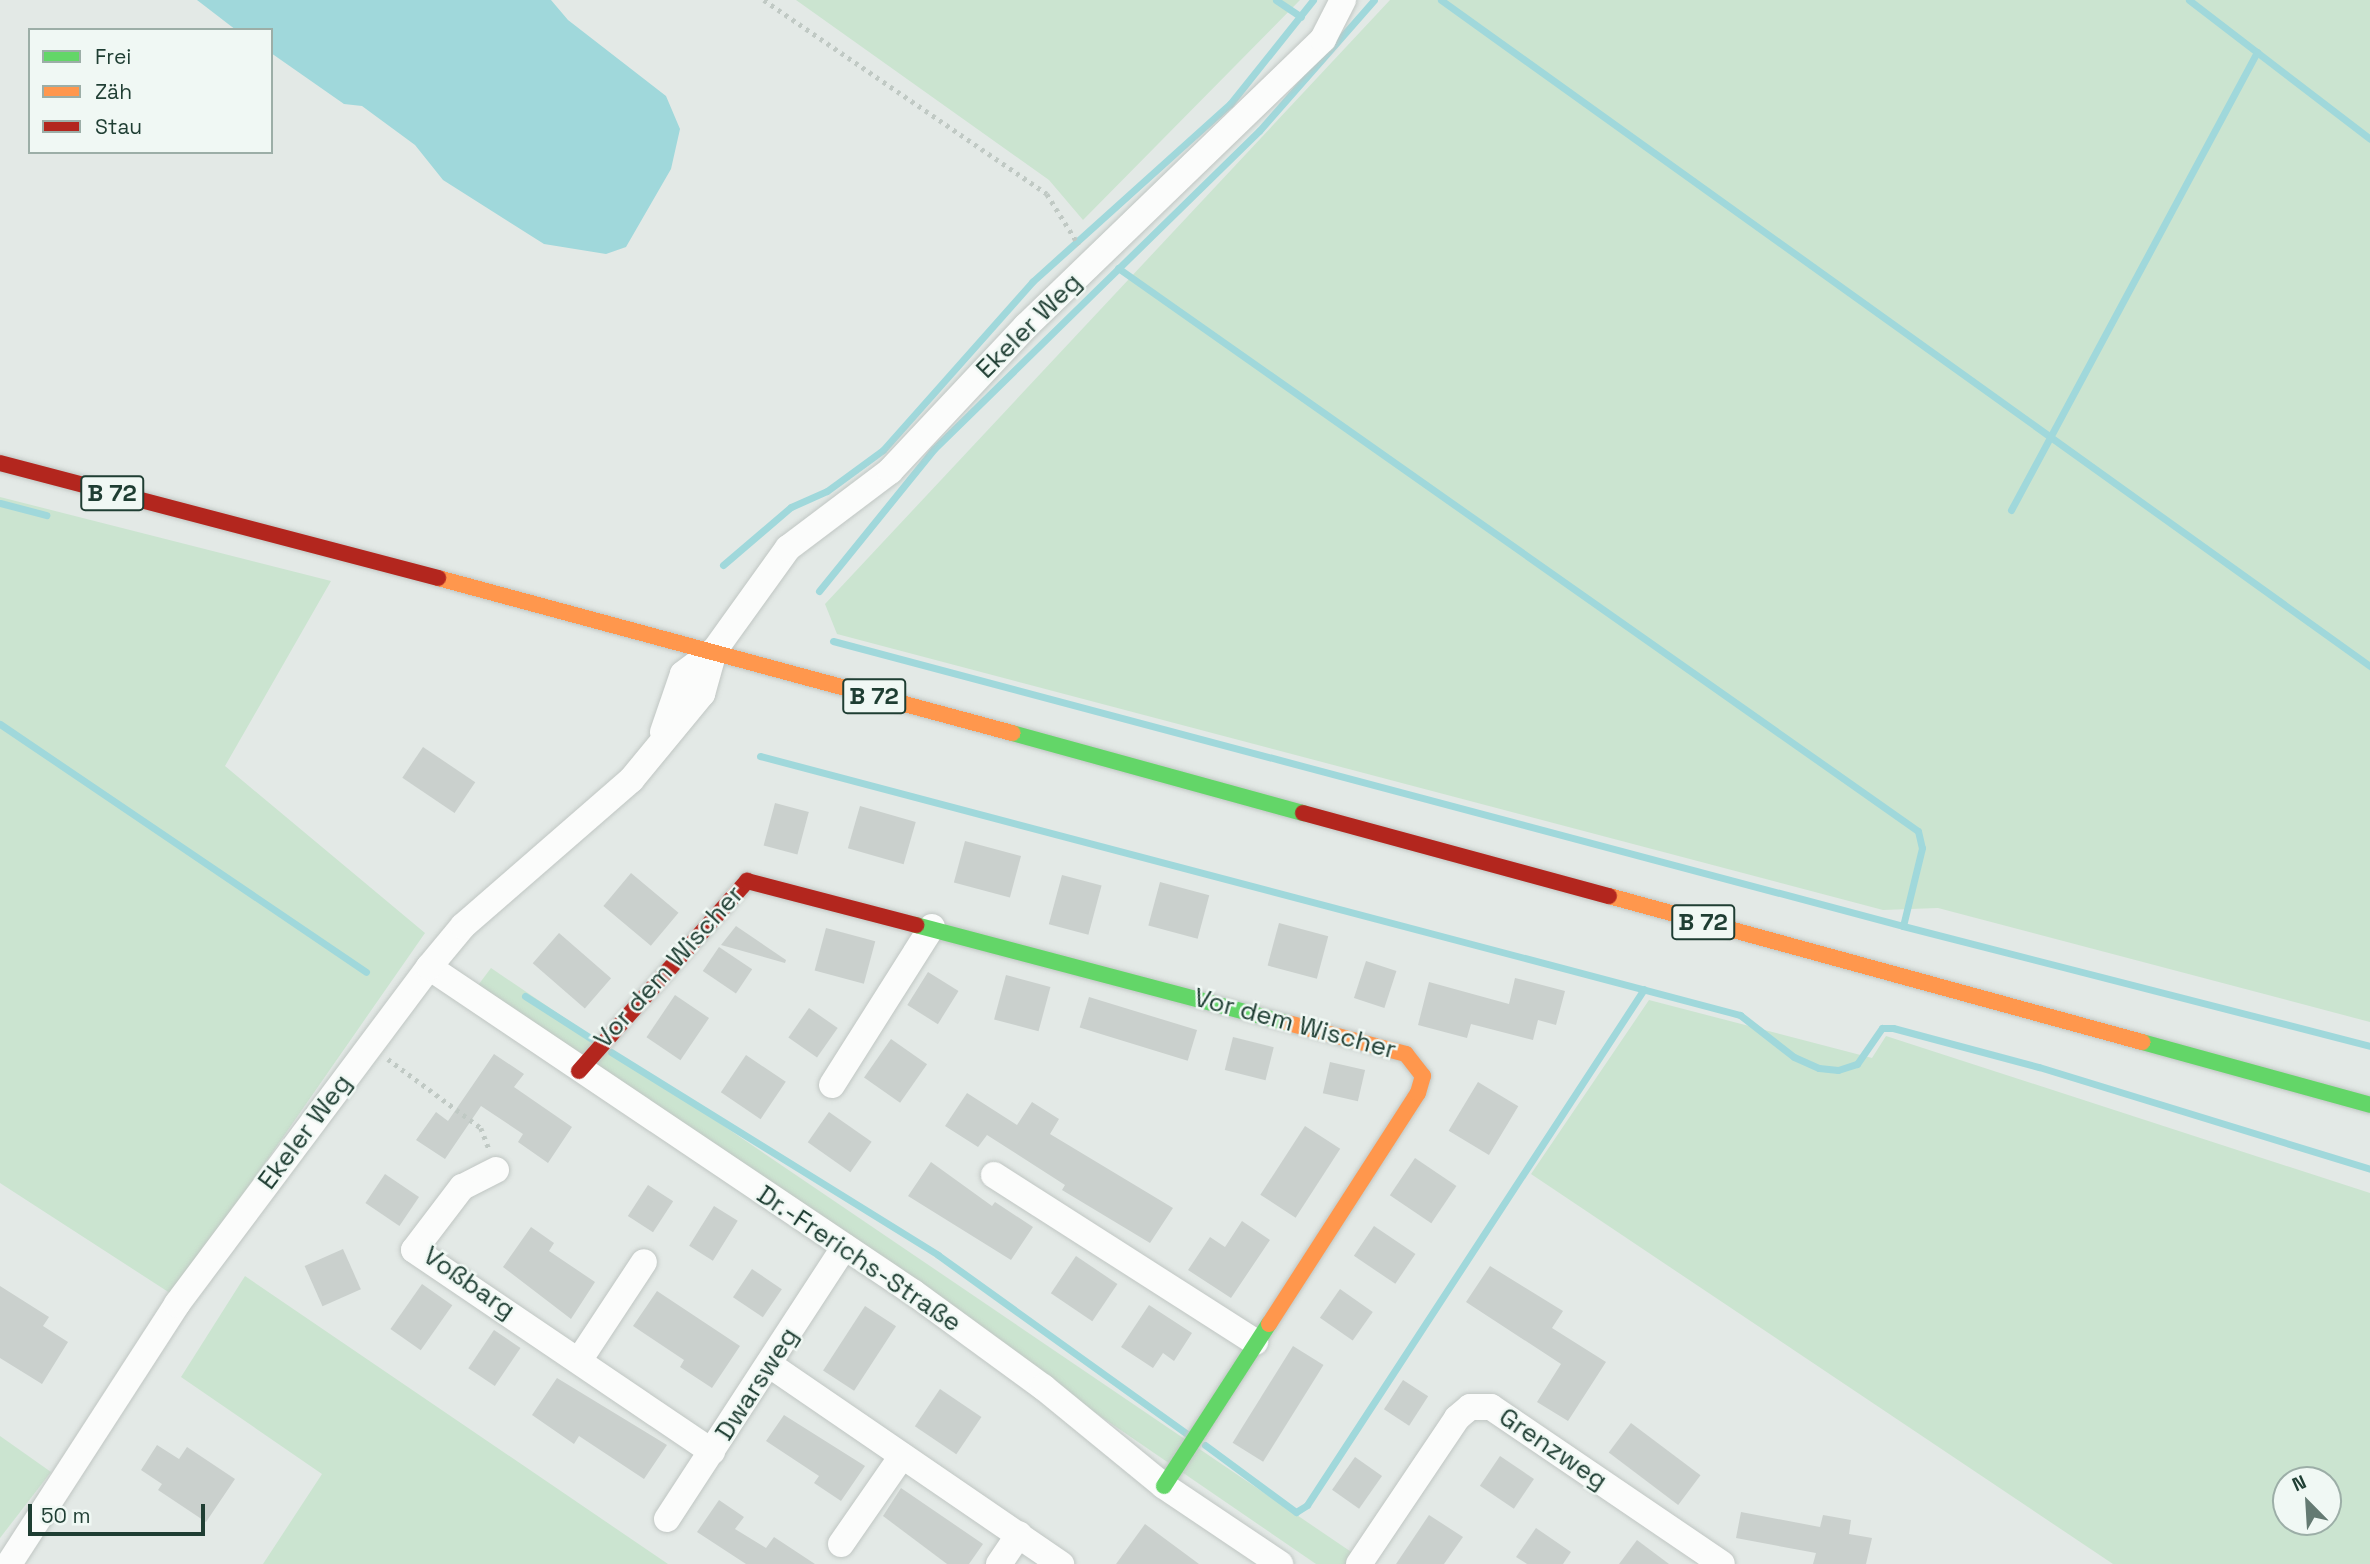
<!DOCTYPE html>
<html>
<head>
<meta charset="utf-8">
<style>
	body { margin:0 }
	#map { position:relative; width:2370px; height:1564px; overflow:hidden; background:#e3e9e6; font-family:"Space Grotesk",sans-serif }
	div>[style] { position:absolute }
	[style*='--x'] { left:calc(var(--x)*1px); top:calc(var(--y)*1px); width:calc(var(--w)*1px); rotate:calc(var(--a)*1deg) }
	.green>* { inset:0; background:#cbe4d0 }
	.water>* { inset:0; background:#a0d8db }
	.stream>* { height:7px; margin:-3.5px; padding:0 3.5px; transform-origin:3.5px; border-radius:3.5px; background:#a0d8db }
	.building>* { inset:0; background:#cad0cd; transform-origin:0 0 }
	.path>* { height:4.5px; margin-top:-2.25px; transform-origin:0; background:repeating-linear-gradient(90deg,#c0c9c4 0 3.5px,transparent 0 8.5px) }
	.roads { filter:drop-shadow(0 0 2px #c0c6c3) drop-shadow(0 0 2px #c0c6c3) }
	.street>* { height:26px; margin:-13px; padding:0 13px; transform-origin:13px; border-radius:13px; background:#fbfcfb }
	.fast>* { height:16px; margin:-8px; padding:0 8px; transform-origin:8px; border-radius:8px; background:#63d668 }
	.slow>* { height:16px; margin:-8px; padding:0 8px; transform-origin:8px; border-radius:8px; background:#ff974d }
	.jam>* { height:16px; margin:-8px; padding:0 8px; transform-origin:8px; border-radius:8px; background:#b3261e }
	span { translate:-50% -50%; white-space:nowrap; text-align:center; line-height:1.15; -webkit-text-stroke:5px #f0f8f4; paint-order:stroke }
	.shield-label span { padding:2px 5px; background:#f0f8f4; border:2px solid; border-radius:5px; -webkit-text-stroke-width:0 }
	.shield-label { font-size:24px; color:#1f3e33; font-weight:700 }
	.street-label { font-size:26px; color:#1f3e33 }
	.legend { position:absolute; left:28px; top:28px; width:245px; height:126px; box-sizing:border-box; background:#f0f8f4; border:2px solid #9caea7; margin:0; padding:9px 12px; list-style:none; font-size:21px; color:#1f3e33 }
	.legend li { display:flex; align-items:center; gap:14px; height:35px }
	.legend b { width:35px; border:2px solid #9caea7 }
	.north { position:absolute; left:2272px; top:1466px; width:70px; height:70px; box-sizing:border-box; background:#f0f8f4; border:2px solid #9caea7; border-radius:50%; rotate:336deg; font-size:19px; font-weight:700; line-height:28px; text-align:center; color:#1f3e33 }
	.north::after { content:''; display:block; margin:auto; width:24px; height:32px; background:#647a72; clip-path:polygon(50% 0,100% 100%,50% 72%,0 100%) }
	.scale { position:absolute; left:28px; top:1504px; width:177px; height:32px; box-sizing:border-box; border:4px solid #1f3e33; border-top:0; padding-left:9px; font-size:21px; line-height:24px; white-space:nowrap; color:#1f3e33; -webkit-text-stroke:5px #f0f8f4; paint-order:stroke }
</style>
</head>
<body>
<div id="map">
	<div class="green">
		<i style="clip-path:polygon(796px 0,1300px 0,1083px 220px,1049px 180px)"></i>
		<i style="clip-path:polygon(1390px 0,2370px 0,2370px 1022px,1938px 908px,1883px 910px,837px 634px,825px 604px)"></i>
		<i style="clip-path:polygon(0 497px,331px 581px,225px 766px,425px 933px,173px 1295px,0 1183px)"></i>
		<i style="clip-path:polygon(491px 968px,1369px 1564px,1316px 1564px,476px 988px)"></i>
		<i style="clip-path:polygon(evenodd,1649px 1000px,1872px 1058px,1886px 1036px,2370px 1193px,2370px 1564px,2113px 1564px,1531px 1174px,1649px 1000px,2286px 1480px,2328px 1480px,2328px 1522px,2286px 1522px,2286px 1480px)"></i>
		<i style="clip-path:polygon(245px 1276px,668px 1564px,263px 1564px,322px 1474px,181px 1377px)"></i>
		<i style="clip-path:polygon(0 1436px,51px 1472px,0 1538px)"></i>
	</div>
	<div class="water">
		<i style="clip-path:polygon(197px 0,551px 0,568px 20px,666px 96px,680px 129px,671px 169px,626px 247px,606px 254px,544px 244px,443px 180px,415px 145px,362px 106px,344px 104px,271px 53px,271px 30px,236px 30px)"></i>
	</div>
	<div class="stream">
		<i style="--x:1276;--y:0;--w:30;--a:34"></i>
		<i style="--x:1441;--y:0;--w:1143;--a:35.64"></i>
		<i style="--x:2189;--y:0;--w:228;--a:37.5"></i>
		<i style="--x:1118;--y:268;--w:978;--a:35.14"></i>
		<i style="--x:1918;--y:831;--w:17;--a:77"></i>
		<i style="--x:1922;--y:848;--w:80;--a:103.7"></i>
		<i style="--x:1903;--y:926;--w:482;--a:14.4"></i>
		<i style="--x:0;--y:503;--w:48;--a:14.6"></i>
		<i style="--x:2011;--y:510;--w:520;--a:-61.76"></i>
		<i style="--x:723;--y:565;--w:89;--a:-40.5"></i>
		<i style="--x:791;--y:507;--w:39;--a:-24"></i>
		<i style="--x:827;--y:491;--w:69;--a:-36.2"></i>
		<i style="--x:883;--y:450;--w:225;--a:-48.4"></i>
		<i style="--x:1032;--y:282;--w:266;--a:-42"></i>
		<i style="--x:1230;--y:104;--w:133;--a:-51.4"></i>
		<i style="--x:819;--y:591;--w:183;--a:-51"></i>
		<i style="--x:934;--y:449;--w:455;--a:-44.4"></i>
		<i style="--x:1259;--y:131;--w:174;--a:-48.7"></i>
		<i style="--x:833;--y:641;--w:1107;--a:14.91"></i>
		<i style="--x:0;--y:724;--w:442;--a:34.1"></i>
		<i style="--x:760;--y:756;--w:1014;--a:14.8"></i>
		<i style="--x:1740;--y:1015;--w:68;--a:37.9"></i>
		<i style="--x:1794;--y:1057;--w:27;--a:24"></i>
		<i style="--x:1819;--y:1068;--w:19;--a:6"></i>
		<i style="--x:1838;--y:1070;--w:20;--a:-18"></i>
		<i style="--x:1857;--y:1064;--w:44;--a:-55.2"></i>
		<i style="--x:1882;--y:1028;--w:11;--a:0"></i>
		<i style="--x:1893;--y:1028;--w:151;--a:15"></i>
		<i style="--x:2039;--y:1067;--w:346;--a:17.1"></i>
		<i style="--x:525;--y:996;--w:80;--a:32.7"></i>
		<i style="--x:611;--y:1052;--w:385;--a:31.8"></i>
		<i style="--x:938;--y:1255;--w:307;--a:35.7"></i>
		<i style="--x:1205;--y:1445;--w:113;--a:36.4"></i>
		<i style="--x:1296;--y:1512;--w:13;--a:-32"></i>
		<i style="--x:1307;--y:1505;--w:616;--a:-56.85"></i>
	</div>
	<div class="building">
		<i style="left:423px;top:747px;width:63px;height:37px;rotate:34deg"></i>
		<i style="left:775px;top:803px;width:35px;height:44px;rotate:15deg"></i>
		<i style="left:860px;top:806px;width:58px;height:44px;rotate:16deg"></i>
		<i style="left:965px;top:841px;width:58px;height:43px;rotate:15deg"></i>
		<i style="left:631px;top:873px;width:62px;height:43px;rotate:40deg"></i>
		<i style="left:1062px;top:875px;width:41px;height:51px;rotate:15deg"></i>
		<i style="left:1160px;top:882px;width:51px;height:45px;rotate:15deg"></i>
		<i style="left:1279px;top:923px;width:51px;height:44px;rotate:15deg"></i>
		<i style="clip-path:polygon(736px 926px,786px 960px,785px 963px,721px 945px)"></i>
		<i style="left:826px;top:928px;width:51px;height:44px;rotate:15deg"></i>
		<i style="left:559px;top:933px;width:69px;height:40px;rotate:41deg"></i>
		<i style="left:719px;top:947px;width:40px;height:29px;rotate:34deg"></i>
		<i style="left:1366px;top:961px;width:32px;height:39px;rotate:18deg"></i>
		<i style="left:928px;top:972px;width:36px;height:39px;rotate:32deg"></i>
		<i style="left:1006px;top:975px;width:46px;height:46px;rotate:15deg"></i>
		<i style="clip-path:polygon(1515px 978px,1565px 991px,1556px 1025px,1538px 1020px,1533px 1040px,1471px 1024px,1467px 1038px,1418px 1025px,1429px 982px,1509px 1004px)"></i>
		<i style="left:675px;top:995px;width:41px;height:51px;rotate:34deg"></i>
		<i style="left:1089px;top:997px;width:113px;height:32px;rotate:17deg"></i>
		<i style="left:809px;top:1008px;width:35px;height:36px;rotate:35deg"></i>
		<i style="left:1233px;top:1037px;width:42px;height:34px;rotate:14deg"></i>
		<i style="left:891px;top:1039px;width:44px;height:47px;rotate:35deg"></i>
		<i style="clip-path:polygon(494px 1054px,524px 1074px,514px 1087px,572px 1127px,548px 1163px,518px 1142px,523px 1134px,481px 1106px,445px 1159px,416px 1140px,436px 1112px,448px 1121px)"></i>
		<i style="left:746px;top:1055px;width:48px;height:45px;rotate:34deg"></i>
		<i style="left:1330px;top:1062px;width:36px;height:32px;rotate:13deg"></i>
		<i style="left:1478px;top:1082px;width:47px;height:57px;rotate:31deg"></i>
		<i style="clip-path:polygon(967px 1093px,1017px 1125px,1032px 1102px,1059px 1119px,1050px 1134px,1173px 1208px,1150px 1243px,1062px 1190px,1065px 1185px,987px 1135px,978px 1147px,945px 1126px)"></i>
		<i style="left:829px;top:1112px;width:52px;height:37px;rotate:35deg"></i>
		<i style="left:1305px;top:1126px;width:42px;height:82px;rotate:33deg"></i>
		<i style="left:1415px;top:1158px;width:50px;height:45px;rotate:34deg"></i>
		<i style="clip-path:polygon(931px 1162px,992px 1206px,995px 1202px,1033px 1227px,1011px 1260px,908px 1196px)"></i>
		<i style="left:385px;top:1174px;width:41px;height:35px;rotate:34deg"></i>
		<i style="left:648px;top:1185px;width:30px;height:37px;rotate:33deg"></i>
		<i style="left:714px;top:1206px;width:28px;height:47px;rotate:32deg"></i>
		<i style="clip-path:polygon(1242px 1221px,1270px 1240px,1231px 1298px,1188px 1270px,1210px 1237px,1225px 1247px)"></i>
		<i style="left:1374px;top:1226px;width:50px;height:36px;rotate:34deg"></i>
		<i style="clip-path:polygon(531px 1227px,554px 1243px,549px 1251px,595px 1282px,571px 1319px,503px 1267px)"></i>
		<i style="left:343px;top:1249px;width:44px;height:42px;rotate:66deg"></i>
		<i style="left:1076px;top:1256px;width:50px;height:45px;rotate:34deg"></i>
		<i style="clip-path:polygon(1490px 1266px,1563px 1311px,1552px 1328px,1606px 1362px,1568px 1421px,1537px 1402px,1561px 1364px,1466px 1302px)"></i>
		<i style="left:752px;top:1269px;width:36px;height:34px;rotate:34deg"></i>
		<i style="left:422px;top:1284px;width:37px;height:55px;rotate:35deg"></i>
		<i style="clip-path:polygon(0 1286px,49px 1317px,43px 1326px,68px 1342px,42px 1384px,0 1358px)"></i>
		<i style="left:1340px;top:1289px;width:40px;height:35px;rotate:35deg"></i>
		<i style="clip-path:polygon(657px 1291px,740px 1346px,712px 1388px,680px 1367px,684px 1360px,633px 1326px)"></i>
		<i style="clip-path:polygon(1149px 1305px,1192px 1333px,1174px 1361px,1163px 1353px,1153px 1368px,1121px 1347px)"></i>
		<i style="left:865px;top:1306px;width:37px;height:77px;rotate:33deg"></i>
		<i style="left:494px;top:1330px;width:32px;height:46px;rotate:34deg"></i>
		<i style="left:1293px;top:1346px;width:36px;height:114px;rotate:32deg"></i>
		<i style="clip-path:polygon(557px 1378px,667px 1445px,644px 1479px,579px 1436px,574px 1444px,532px 1415px)"></i>
		<i style="left:1403px;top:1380px;width:30px;height:35px;rotate:33deg"></i>
		<i style="left:940px;top:1389px;width:50px;height:45px;rotate:34deg"></i>
		<i style="clip-path:polygon(784px 1415px,865px 1466px,841px 1501px,814px 1483px,819px 1476px,766px 1441px)"></i>
		<i style="left:1631px;top:1423px;width:87px;height:37px;rotate:37deg"></i>
		<i style="clip-path:polygon(157px 1445px,179px 1459px,187px 1447px,235px 1479px,206px 1522px,158px 1490px,162px 1484px,141px 1470px)"></i>
		<i style="left:1500px;top:1456px;width:41px;height:36px;rotate:34deg"></i>
		<i style="left:1355px;top:1457px;width:33px;height:40px;rotate:35deg"></i>
		<i style="clip-path:polygon(901px 1488px,983px 1544px,969px 1564px,947px 1564px,883px 1516px)"></i>
		<i style="clip-path:polygon(719px 1500px,744px 1517px,735px 1529px,766px 1548px,774px 1537px,815px 1564px,746px 1564px,697px 1532px)"></i>
		<i style="clip-path:polygon(1741px 1512px,1820px 1527px,1823px 1515px,1851px 1520px,1849px 1534px,1872px 1538px,1866px 1564px,1813px 1564px,1816px 1553px,1736px 1538px)"></i>
		<i style="clip-path:polygon(1429px 1515px,1463px 1537px,1444px 1564px,1396px 1564px)"></i>
		<i style="clip-path:polygon(1145px 1524px,1199px 1564px,1116px 1564px)"></i>
		<i style="clip-path:polygon(1536px 1528px,1571px 1552px,1563px 1564px,1527px 1564px,1516px 1557px)"></i>
		<i style="clip-path:polygon(1637px 1540px,1669px 1564px,1619px 1564px)"></i>
	</div>
	<div class="path">
		<i style="--x:764;--y:0;--w:343;--a:34.4"></i>
		<i style="--x:1047;--y:194;--w:60;--a:57.9"></i>
		<i style="--x:388;--y:1059;--w:116;--a:36.6"></i>
		<i style="--x:481;--y:1128;--w:22;--a:69"></i>
	</div>
	<div class="roads">
		<div class="street">
			<i style="--x:663;--y:732;--w:61;--a:-71"></i>
			<i style="--x:683;--y:674;--w:39;--a:-37"></i>
			<i style="--x:714;--y:651;--w:127;--a:-54.3"></i>
			<i style="--x:788;--y:548;--w:128;--a:-37"></i>
			<i style="--x:890;--y:471;--w:199;--a:-46.8"></i>
			<i style="--x:1026;--y:326;--w:413;--a:-44"></i>
			<i style="--x:1323;--y:39;--w:44;--a:-62.9"></i>
			<i style="--x:429;--y:967;--w:584;--a:33.91"></i>
			<i style="--x:914;--y:1293;--w:160;--a:36.1"></i>
			<i style="--x:1043;--y:1387;--w:156;--a:39.3"></i>
			<i style="--x:1164;--y:1486;--w:140;--a:33.9"></i>
			<i style="--x:832;--y:1085;--w:187;--a:-57.7"></i>
			<i style="--x:496;--y:1170;--w:38;--a:153"></i>
			<i style="--x:462;--y:1187;--w:79;--a:127.3"></i>
			<i style="--x:414;--y:1250;--w:360;--a:34.1"></i>
			<i style="--x:994;--y:1175;--w:310;--a:32.6"></i>
			<i style="--x:580;--y:1359;--w:116;--a:-56.6"></i>
			<i style="--x:770;--y:1365;--w:353;--a:34.4"></i>
			<i style="--x:667;--y:1519;--w:325;--a:-56.9"></i>
			<i style="--x:841;--y:1544;--w:107;--a:-55.3"></i>
			<i style="--x:9;--y:1564;--w:310;--a:-57.1"></i>
			<i style="--x:177;--y:1304;--w:421;--a:-53.2"></i>
			<i style="--x:429;--y:967;--w:53;--a:-50.3"></i>
			<i style="--x:463;--y:926;--w:223;--a:-41"></i>
			<i style="--x:631;--y:780;--w:112;--a:-50.5"></i>
			<i style="--x:702;--y:694;--w:45;--a:-74.4"></i>
			<i style="--x:999;--y:1564;--w:36;--a:-56"></i>
			<i style="--x:1359;--y:1564;--w:176;--a:-56.1"></i>
			<i style="--x:1457;--y:1418;--w:17;--a:-40"></i>
			<i style="--x:1470;--y:1407;--w:21;--a:0"></i>
			<i style="--x:1491;--y:1407;--w:279;--a:34.2"></i>
		</div>
		<div class="fast">
			<i style="--x:1012;--y:733;--w:302;--a:15.4"></i>
			<i style="--x:916;--y:925;--w:385;--a:14.8"></i>
			<i style="--x:2142;--y:1042;--w:237;--a:15.4"></i>
			<i style="--x:1164;--y:1486;--w:193;--a:-57.1"></i>
		</div>
		<div class="slow">
			<i style="--x:438;--y:578;--w:595;--a:15.11"></i>
			<i style="--x:1609;--y:896;--w:553;--a:15.32"></i>
			<i style="--x:1269;--y:1324;--w:275;--a:-57.2"></i>
			<i style="--x:1418;--y:1093;--w:18;--a:-74"></i>
			<i style="--x:1423;--y:1076;--w:28;--a:-128"></i>
			<i style="--x:1406;--y:1054;--w:122;--a:-165.3"></i>
		</div>
		<div class="jam">
			<i style="--x:0;--y:463;--w:453;--a:14.7"></i>
			<i style="--x:1303;--y:813;--w:317;--a:15.2"></i>
			<i style="--x:579;--y:1071;--w:254;--a:-48.5"></i>
			<i style="--x:747;--y:881;--w:175;--a:14.6"></i>
		</div>
	</div>
	<div class="shield-label">
		<span style="left:112px;top:493px">B 72</span>
		<span style="left:874px;top:696px">B 72</span>
		<span style="left:1703px;top:922px">B 72</span>
	</div>
	<div class="street-label">
		<span style="left:1029px;top:326px;rotate:-45deg">Ekeler Weg</span>
		<span style="left:669px;top:967px;rotate:-48deg">Vor dem Wischer</span>
		<span style="left:1295px;top:1024px;rotate:15deg">Vor dem Wischer</span>
		<span style="left:305px;top:1132px;rotate:-53deg">Ekeler Weg</span>
		<span style="left:859px;top:1259px;rotate:34deg">Dr.-Frerichs-Straße</span>
		<span style="left:469px;top:1283px;rotate:35deg">Voßbarg</span>
		<span style="left:757px;top:1384px;rotate:-57deg">Dwarsweg</span>
		<span style="left:1553px;top:1449px;rotate:34deg">Grenzweg</span>
	</div>
	<ul class="legend">
	<li><b style="height:9px;background:#63d668"></b>Frei</li>
	<li><b style="height:9px;background:#ff974d"></b>Zäh</li>
	<li><b style="height:9px;background:#b3261e"></b>Stau</li>
	</ul>
	<div class="north">N</div>
	<div class="scale">50 m</div>
</div>
</body>
</html>
